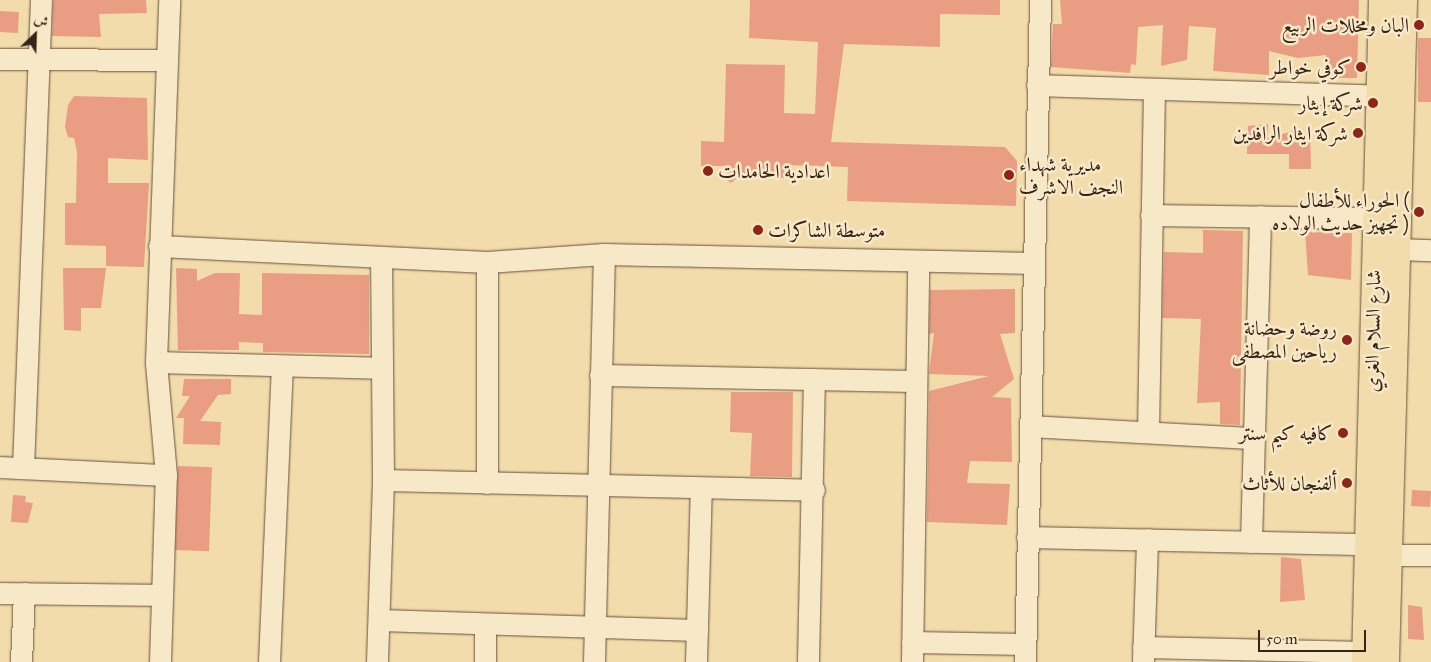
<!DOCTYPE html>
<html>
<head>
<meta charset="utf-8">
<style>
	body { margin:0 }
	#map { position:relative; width:1431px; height:662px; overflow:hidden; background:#f3dcab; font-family:"IM FELL Great Primer",Amiri,serif }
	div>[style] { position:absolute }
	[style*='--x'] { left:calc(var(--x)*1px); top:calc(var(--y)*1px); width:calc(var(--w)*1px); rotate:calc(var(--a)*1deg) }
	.building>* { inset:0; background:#e99d83; transform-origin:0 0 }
	.roads { filter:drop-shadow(0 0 1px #66523d) drop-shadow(0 0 1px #66523d) }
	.minor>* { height:21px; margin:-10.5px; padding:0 10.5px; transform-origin:10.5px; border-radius:10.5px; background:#f7e8c8 }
	.major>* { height:26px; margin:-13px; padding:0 13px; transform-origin:13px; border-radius:13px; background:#f3dcab }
	.dots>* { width:14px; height:14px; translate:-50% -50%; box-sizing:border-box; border:2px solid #f7e8c8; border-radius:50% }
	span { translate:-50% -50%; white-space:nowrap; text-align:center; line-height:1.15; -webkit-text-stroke:5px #f7e8c8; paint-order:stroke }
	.poi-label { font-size:20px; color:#372418 }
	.right { translate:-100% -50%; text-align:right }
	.left { translate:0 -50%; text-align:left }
	.street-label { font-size:20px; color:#372418 }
	.north { position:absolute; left:10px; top:10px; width:50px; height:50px; -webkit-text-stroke:4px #f7e8c8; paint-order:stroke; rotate:24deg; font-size:14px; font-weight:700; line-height:20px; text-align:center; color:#372418 }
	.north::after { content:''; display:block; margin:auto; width:18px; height:22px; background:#372418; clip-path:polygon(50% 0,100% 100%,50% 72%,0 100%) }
	.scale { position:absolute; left:1258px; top:630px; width:108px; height:22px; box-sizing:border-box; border:2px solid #372418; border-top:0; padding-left:6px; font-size:15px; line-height:18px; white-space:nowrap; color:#372418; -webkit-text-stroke:4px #f7e8c8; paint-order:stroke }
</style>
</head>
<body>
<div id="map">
	<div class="building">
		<i style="clip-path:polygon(53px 0,146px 0,147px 13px,99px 14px,101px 37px,52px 36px)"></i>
		<i style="clip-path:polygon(750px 0,1000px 0,1000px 15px,940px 14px,940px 47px,844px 44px,831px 142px,1005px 147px,1017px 161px,1016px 206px,847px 201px,848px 167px,787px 165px,787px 178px,738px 177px,731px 183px,725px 179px,726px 166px,701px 166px,701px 141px,724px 142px,726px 64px,785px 65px,784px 113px,815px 114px,818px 42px,749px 38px)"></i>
		<i style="clip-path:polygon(1060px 0,1359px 0,1357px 78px,1324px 78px,1326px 55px,1298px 58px,1269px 51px,1269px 75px,1213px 71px,1216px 28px,1189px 26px,1187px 60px,1161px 66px,1163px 25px,1138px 27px,1136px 65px,1131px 64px,1130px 73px,1051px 67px,1053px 24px,1062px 24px)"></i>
		<i style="left:0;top:11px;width:19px;height:21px;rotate:3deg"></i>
		<i style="left:1418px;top:38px;width:13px;height:64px"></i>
		<i style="clip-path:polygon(74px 96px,147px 98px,148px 160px,108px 158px,108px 183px,149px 183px,144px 267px,106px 266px,106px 246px,65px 245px,65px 203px,76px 203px,77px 152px,74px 138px,68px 137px,65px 127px,68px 105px)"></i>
		<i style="clip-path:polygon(1268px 124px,1268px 138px,1300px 129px,1305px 134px,1310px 131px,1311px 169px,1289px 169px,1289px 154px,1247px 154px,1248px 126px)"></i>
		<i style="clip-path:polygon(1203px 230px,1243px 231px,1240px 425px,1220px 424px,1220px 402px,1197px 403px,1201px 319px,1162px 318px,1164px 252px,1203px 253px)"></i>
		<i style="clip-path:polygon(1305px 232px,1352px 233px,1351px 280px,1308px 275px)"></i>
		<i style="clip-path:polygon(63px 268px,106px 268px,101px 308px,81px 308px,81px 331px,64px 330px)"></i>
		<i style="clip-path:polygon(176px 268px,197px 269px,197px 281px,215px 273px,240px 273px,239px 314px,262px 315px,262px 273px,369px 275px,369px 354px,263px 352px,263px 343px,239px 342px,239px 350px,178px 350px)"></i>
		<i style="clip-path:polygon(1015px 289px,1015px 333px,1000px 334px,1014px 379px,992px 397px,1011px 398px,1012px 462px,970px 461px,967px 483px,1010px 484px,1007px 525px,927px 522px,929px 391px,989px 376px,929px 374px,934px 333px,929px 334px,930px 290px)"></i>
		<i style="clip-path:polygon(184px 379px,231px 379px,231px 394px,218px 395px,200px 421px,221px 422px,220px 445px,183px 444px,184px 418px,176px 418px,190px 396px,182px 396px)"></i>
		<i style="clip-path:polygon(731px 392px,793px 392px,792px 477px,750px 476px,752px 433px,730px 432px)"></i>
		<i style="left:178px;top:466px;width:34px;height:84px;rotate:2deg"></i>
		<i style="left:1412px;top:490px;width:19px;height:16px;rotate:3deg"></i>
		<i style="clip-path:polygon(13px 495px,26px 496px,25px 502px,33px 503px,28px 523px,11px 522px)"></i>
		<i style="clip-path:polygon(1281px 557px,1301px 559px,1305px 600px,1280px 602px)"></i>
		<i style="clip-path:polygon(1408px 605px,1422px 607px,1424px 640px,1408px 639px)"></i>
	</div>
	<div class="roads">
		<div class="minor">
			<i style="--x:0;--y:59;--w:167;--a:0.3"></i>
			<i style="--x:1037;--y:85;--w:342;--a:1.8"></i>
			<i style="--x:1151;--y:215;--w:224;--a:0.8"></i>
			<i style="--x:159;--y:246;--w:328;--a:2.8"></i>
			<i style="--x:487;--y:262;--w:117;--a:-3.9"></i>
			<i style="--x:604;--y:254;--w:429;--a:1.2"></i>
			<i style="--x:1396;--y:249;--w:35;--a:2"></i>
			<i style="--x:487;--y:262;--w:221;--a:90"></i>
			<i style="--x:156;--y:362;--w:222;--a:1.5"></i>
			<i style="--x:600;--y:375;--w:316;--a:1.1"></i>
			<i style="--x:1030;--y:426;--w:224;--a:3.1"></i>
			<i style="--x:1148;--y:432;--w:343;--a:-89"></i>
			<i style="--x:0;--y:467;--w:166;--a:2.8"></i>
			<i style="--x:23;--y:468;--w:468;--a:-87.8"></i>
			<i style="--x:383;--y:480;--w:431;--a:1.3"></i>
			<i style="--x:1027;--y:537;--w:342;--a:1.2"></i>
			<i style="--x:1251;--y:542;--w:326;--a:-88.4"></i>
			<i style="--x:1390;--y:555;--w:41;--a:0"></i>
			<i style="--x:0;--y:593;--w:162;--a:0.7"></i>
			<i style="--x:379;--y:620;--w:318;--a:1.8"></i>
			<i style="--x:912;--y:642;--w:113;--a:1"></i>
			<i style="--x:1143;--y:647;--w:222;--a:1.3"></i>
			<i style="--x:21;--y:662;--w:69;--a:-87.5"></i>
			<i style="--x:160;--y:662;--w:187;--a:-88.2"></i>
			<i style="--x:166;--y:475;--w:113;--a:-95.1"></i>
			<i style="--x:156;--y:362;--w:362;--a:-87.9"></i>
			<i style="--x:269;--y:662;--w:296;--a:-87.5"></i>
			<i style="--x:377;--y:662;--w:182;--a:-88.1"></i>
			<i style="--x:383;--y:480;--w:222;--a:-90.5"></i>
			<i style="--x:485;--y:662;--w:38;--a:-90"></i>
			<i style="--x:594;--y:662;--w:408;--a:-88.6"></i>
			<i style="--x:696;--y:662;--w:174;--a:-88.4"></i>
			<i style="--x:808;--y:662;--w:283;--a:-88.8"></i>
			<i style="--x:912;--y:662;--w:401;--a:-89.1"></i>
			<i style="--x:1025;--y:662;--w:662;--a:-88.7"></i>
			<i style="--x:1143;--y:662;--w:123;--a:-88.1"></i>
		</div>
		<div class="major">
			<i style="--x:1365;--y:662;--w:662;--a:-88.53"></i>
			<i style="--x:1386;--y:662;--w:662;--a:-88.44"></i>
		</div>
	</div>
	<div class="dots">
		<i style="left:1419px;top:25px;background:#8f2418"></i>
		<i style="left:1361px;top:67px;background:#8f2418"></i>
		<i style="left:1373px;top:103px;background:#8f2418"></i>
		<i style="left:1358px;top:133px;background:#8f2418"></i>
		<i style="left:708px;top:171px;background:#8f2418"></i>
		<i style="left:1009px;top:175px;background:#8f2418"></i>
		<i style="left:1419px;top:212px;background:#8f2418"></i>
		<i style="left:758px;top:230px;background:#8f2418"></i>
		<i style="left:1347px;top:340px;background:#8f2418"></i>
		<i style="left:1343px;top:433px;background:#8f2418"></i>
		<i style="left:1347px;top:483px;background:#8f2418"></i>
	</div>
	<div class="poi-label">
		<span class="right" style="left:1409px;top:25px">البان ومخللات الربيع</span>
		<span class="right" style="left:1351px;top:67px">كوفي خواطر</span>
		<span class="right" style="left:1363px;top:103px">شركة إيثار</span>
		<span class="right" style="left:1348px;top:133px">شركة ايثار الرافدين</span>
		<span class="left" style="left:1019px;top:176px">مديرية شهداء<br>النجف الاشرف</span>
		<span class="left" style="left:718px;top:171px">اعدادية الحامدات</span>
		<span class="right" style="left:1409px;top:212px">الحوراء للأطفال (<br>تجهيز حديث الولاده )</span>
		<span class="left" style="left:768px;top:230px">متوسطة الشاكرات</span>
		<span class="right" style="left:1337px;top:340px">روضة وحضانة<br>رياحين المصطفى</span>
		<span class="right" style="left:1333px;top:433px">كافيه كيم سنتر</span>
		<span class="right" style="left:1337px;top:483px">ألفنجان للأثاث</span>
	</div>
	<div class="street-label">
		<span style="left:1373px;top:331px;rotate:-89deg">شارع السلام الغري</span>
	</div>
	<div class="north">ش</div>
	<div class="scale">50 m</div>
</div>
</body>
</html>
